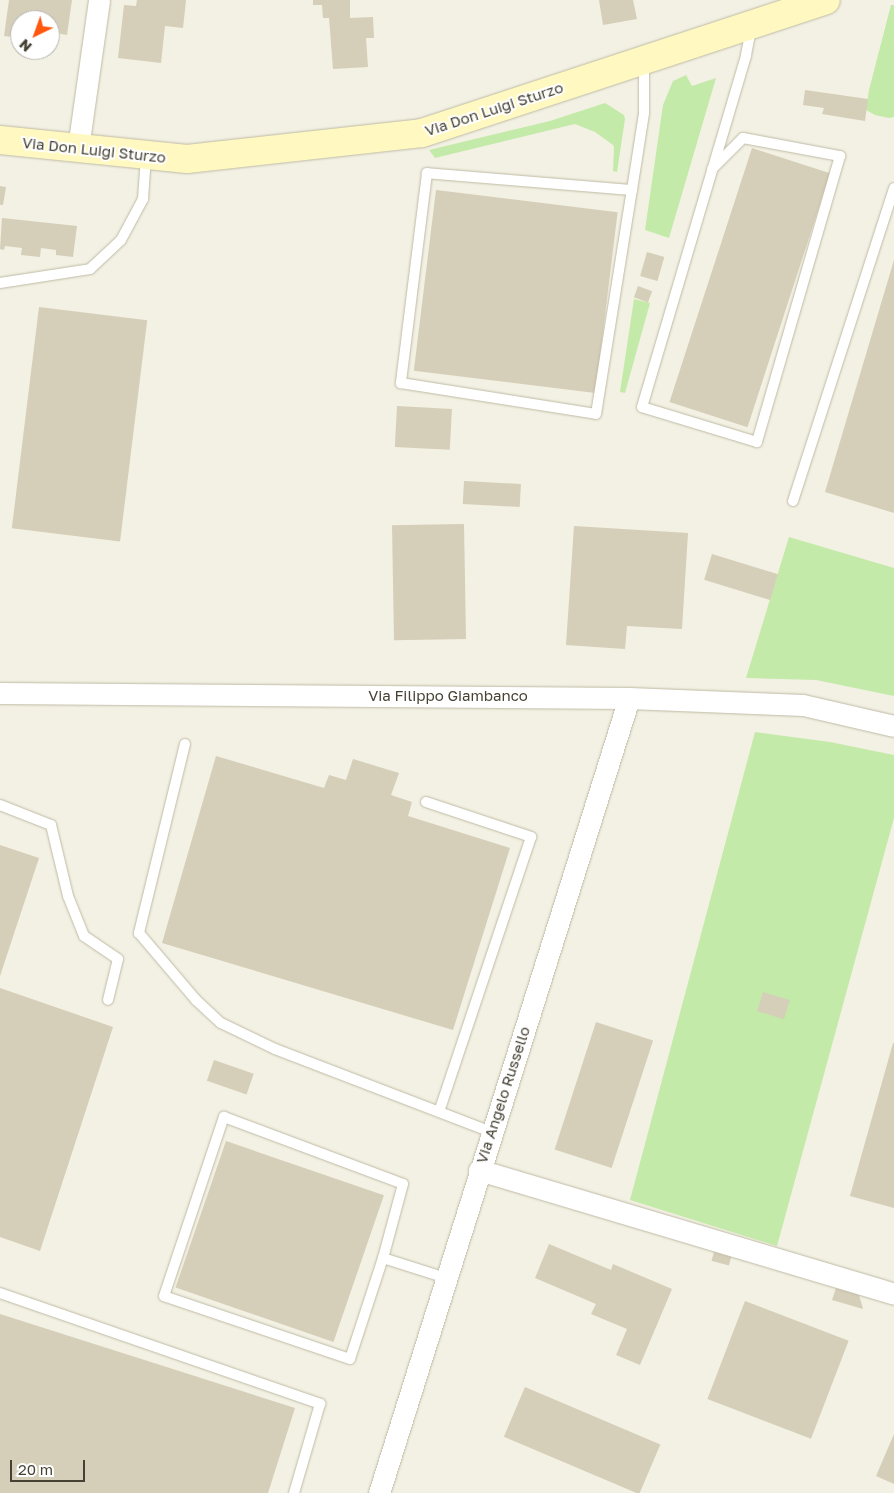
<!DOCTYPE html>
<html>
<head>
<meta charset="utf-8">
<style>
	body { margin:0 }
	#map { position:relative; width:894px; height:1493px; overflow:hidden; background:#f3f1e3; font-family:"Golos Text",sans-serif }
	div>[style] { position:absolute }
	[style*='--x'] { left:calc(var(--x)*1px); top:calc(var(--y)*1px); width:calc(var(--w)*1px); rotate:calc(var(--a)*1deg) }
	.green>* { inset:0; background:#c3eaa9 }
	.building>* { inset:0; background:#d5ceb8; transform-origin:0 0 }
	.roads { filter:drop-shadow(0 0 1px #bfbaa5) drop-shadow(0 0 1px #bfbaa5) }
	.lane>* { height:10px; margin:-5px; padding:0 5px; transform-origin:5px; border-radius:5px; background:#fff }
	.street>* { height:21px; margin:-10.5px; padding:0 10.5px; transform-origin:10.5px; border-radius:10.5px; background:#fff }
	.secondary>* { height:28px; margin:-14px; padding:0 14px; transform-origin:14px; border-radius:14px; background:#fff9c1 }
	span { translate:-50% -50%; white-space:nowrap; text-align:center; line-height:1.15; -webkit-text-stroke:4px #fff; paint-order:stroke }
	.street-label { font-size:15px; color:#454133 }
	.north { position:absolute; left:10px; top:10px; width:50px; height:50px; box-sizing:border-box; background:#fff; border:1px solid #b5b3ad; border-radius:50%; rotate:222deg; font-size:14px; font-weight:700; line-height:20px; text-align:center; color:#454133 }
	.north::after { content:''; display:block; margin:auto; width:18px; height:22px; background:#ff570e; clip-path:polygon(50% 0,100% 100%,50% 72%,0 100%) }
	.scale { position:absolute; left:10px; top:1460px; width:75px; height:22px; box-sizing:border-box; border:2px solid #454133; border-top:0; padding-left:6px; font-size:15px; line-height:18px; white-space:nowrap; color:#454133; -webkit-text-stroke:4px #fff; paint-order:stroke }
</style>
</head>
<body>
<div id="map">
	<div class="green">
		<i style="clip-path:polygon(891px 5px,894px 5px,894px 117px,889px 118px,875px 115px,866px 110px,869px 90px)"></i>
		<i style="clip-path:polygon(686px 75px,692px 86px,716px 78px,669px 238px,645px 230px,663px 105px,673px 81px)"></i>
		<i style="clip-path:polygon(605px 103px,624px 115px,625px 119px,617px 172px,613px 171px,614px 147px,613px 145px,595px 132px,575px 124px,435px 158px,429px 150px,550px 121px)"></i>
		<i style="clip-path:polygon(634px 299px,650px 303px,625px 393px,620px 392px)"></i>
		<i style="clip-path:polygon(789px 537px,894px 568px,894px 696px,816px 680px,746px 678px)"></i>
		<i style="clip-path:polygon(755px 732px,830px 742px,894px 755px,894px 818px,777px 1246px,630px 1200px)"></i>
	</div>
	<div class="building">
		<i style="clip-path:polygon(9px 0,72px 0,67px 35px,50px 32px,50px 20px,20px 20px,20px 38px,4px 36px)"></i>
		<i style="clip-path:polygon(137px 0,186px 0,183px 28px,165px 26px,161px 63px,118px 58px,124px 5px,136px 6px)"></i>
		<i style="clip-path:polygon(313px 0,350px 0,350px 18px,373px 17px,374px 38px,366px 38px,368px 67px,333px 69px,329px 18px,323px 18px,322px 5px,313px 5px)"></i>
		<i style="clip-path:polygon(599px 0,633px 0,637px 19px,603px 25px)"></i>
		<i style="clip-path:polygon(805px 90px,868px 99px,865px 121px,822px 114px,824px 108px,803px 105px)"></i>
		<i style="left:752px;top:148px;width:82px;height:267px;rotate:18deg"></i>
		<i style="clip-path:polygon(0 186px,6px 187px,3px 205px,0 205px)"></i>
		<i style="left:436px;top:190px;width:183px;height:182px;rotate:7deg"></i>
		<i style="clip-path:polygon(2px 218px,77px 226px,73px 257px,56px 255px,56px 250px,41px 248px,40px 257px,21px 255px,22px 248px,5px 246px,4px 250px,0 249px)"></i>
		<i style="left:647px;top:252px;width:18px;height:25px;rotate:16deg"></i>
		<i style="clip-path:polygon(894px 260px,894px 513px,825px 492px)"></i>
		<i style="left:638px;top:286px;width:15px;height:12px;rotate:20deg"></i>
		<i style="left:39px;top:307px;width:109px;height:223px;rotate:7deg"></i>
		<i style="left:397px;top:406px;width:55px;height:41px;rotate:3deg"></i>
		<i style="left:464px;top:481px;width:57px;height:23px;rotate:3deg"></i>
		<i style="left:464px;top:524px;width:115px;height:72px;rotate:89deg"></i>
		<i style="clip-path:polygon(574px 526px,688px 533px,682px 629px,627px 626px,625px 649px,566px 645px)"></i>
		<i style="left:712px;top:554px;width:69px;height:27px;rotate:17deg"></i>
		<i style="clip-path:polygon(216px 756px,324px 788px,329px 775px,346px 780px,353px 759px,399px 773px,391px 795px,412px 802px,408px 816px,510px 848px,453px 1030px,162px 943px)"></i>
		<i style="clip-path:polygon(0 845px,39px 858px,0 976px)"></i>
		<i style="clip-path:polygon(0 988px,113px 1027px,40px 1251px,0 1237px)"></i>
		<i style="left:763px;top:992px;width:28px;height:20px;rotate:17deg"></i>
		<i style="left:596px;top:1022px;width:60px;height:134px;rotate:18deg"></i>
		<i style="clip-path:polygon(893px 1043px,894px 1043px,894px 1208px,850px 1196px)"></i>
		<i style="left:214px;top:1060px;width:42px;height:22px;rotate:19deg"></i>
		<i style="left:226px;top:1141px;width:167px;height:155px;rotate:19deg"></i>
		<i style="clip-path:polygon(549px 1244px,611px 1270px,613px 1264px,672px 1289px,640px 1365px,616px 1355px,627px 1329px,591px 1314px,596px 1304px,535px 1278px)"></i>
		<i style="left:714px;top:1252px;width:18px;height:9px;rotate:16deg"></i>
		<i style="clip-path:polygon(836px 1288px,859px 1295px,863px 1309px,832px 1300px)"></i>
		<i style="left:745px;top:1301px;width:111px;height:105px;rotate:21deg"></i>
		<i style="clip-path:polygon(0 1314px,295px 1408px,268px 1493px,0 1493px)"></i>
		<i style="left:525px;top:1387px;width:147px;height:54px;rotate:23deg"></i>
		<i style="clip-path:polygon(894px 1434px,894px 1484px,876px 1476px)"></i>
	</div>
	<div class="roads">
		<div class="lane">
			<i style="--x:712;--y:169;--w:44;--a:-45"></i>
			<i style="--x:743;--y:138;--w:99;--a:10.5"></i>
			<i style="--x:840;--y:156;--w:298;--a:106.2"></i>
			<i style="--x:757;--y:442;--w:120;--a:-163.1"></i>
			<i style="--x:642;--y:407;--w:367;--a:-73.5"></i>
			<i style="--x:746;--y:55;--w:26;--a:-79"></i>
			<i style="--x:632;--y:190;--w:206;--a:-175.3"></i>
			<i style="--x:427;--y:173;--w:212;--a:97.1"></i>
			<i style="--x:401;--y:383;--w:197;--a:9"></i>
			<i style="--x:596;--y:414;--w:227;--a:-80.9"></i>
			<i style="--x:632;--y:190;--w:78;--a:-81.1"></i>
			<i style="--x:644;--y:113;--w:51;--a:-90"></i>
			<i style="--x:0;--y:283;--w:91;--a:-8.8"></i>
			<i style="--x:90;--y:269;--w:42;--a:-43.1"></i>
			<i style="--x:121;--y:240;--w:47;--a:-61.8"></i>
			<i style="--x:143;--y:199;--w:43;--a:-86"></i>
			<i style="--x:793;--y:501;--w:329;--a:-72.1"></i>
			<i style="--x:185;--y:744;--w:195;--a:103.7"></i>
			<i style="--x:139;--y:933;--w:88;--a:49.6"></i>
			<i style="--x:196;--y:1000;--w:34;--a:43"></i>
			<i style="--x:221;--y:1023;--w:60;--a:25.7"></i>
			<i style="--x:275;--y:1049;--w:231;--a:21"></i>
			<i style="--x:426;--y:802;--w:111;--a:18.4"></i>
			<i style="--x:531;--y:837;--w:290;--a:108.5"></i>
			<i style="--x:0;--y:805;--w:55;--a:21.4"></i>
			<i style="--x:51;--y:825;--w:73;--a:76.5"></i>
			<i style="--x:68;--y:896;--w:43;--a:68.2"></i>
			<i style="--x:84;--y:936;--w:41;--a:34.1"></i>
			<i style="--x:118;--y:959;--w:42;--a:103.7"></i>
			<i style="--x:383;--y:1258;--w:106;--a:108.1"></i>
			<i style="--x:350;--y:1359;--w:196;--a:-161.3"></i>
			<i style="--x:164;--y:1296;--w:189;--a:-71.5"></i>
			<i style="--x:224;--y:1117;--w:191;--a:20.5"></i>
			<i style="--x:403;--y:1184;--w:77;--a:105.1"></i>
			<i style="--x:383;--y:1258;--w:66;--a:17.6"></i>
			<i style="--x:0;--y:1293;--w:339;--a:19.1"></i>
			<i style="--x:320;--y:1404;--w:93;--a:106.3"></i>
		</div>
		<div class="street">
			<i style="--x:78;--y:148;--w:149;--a:-81.9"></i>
			<i style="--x:0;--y:693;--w:629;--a:0.46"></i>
			<i style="--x:629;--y:698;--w:174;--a:2.3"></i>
			<i style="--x:803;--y:705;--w:93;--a:13"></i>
			<i style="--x:479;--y:1170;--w:433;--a:16.6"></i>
			<i style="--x:379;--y:1493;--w:833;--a:-72.54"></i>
		</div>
		<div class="secondary">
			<i style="--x:0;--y:140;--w:188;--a:5.8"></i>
			<i style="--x:187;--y:159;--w:236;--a:-6.3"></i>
			<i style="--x:422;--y:133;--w:425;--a:-18.2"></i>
		</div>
	</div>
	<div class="street-label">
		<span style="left:494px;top:109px;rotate:-18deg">Via Don Luigi Sturzo</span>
		<span style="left:94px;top:150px;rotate:6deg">Via Don Luigi Sturzo</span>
		<span style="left:448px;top:696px">Via Filippo Giambanco</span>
		<span style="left:503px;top:1095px;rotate:-72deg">Via Angelo Russello</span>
	</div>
	<div class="north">N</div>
	<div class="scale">20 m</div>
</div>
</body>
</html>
